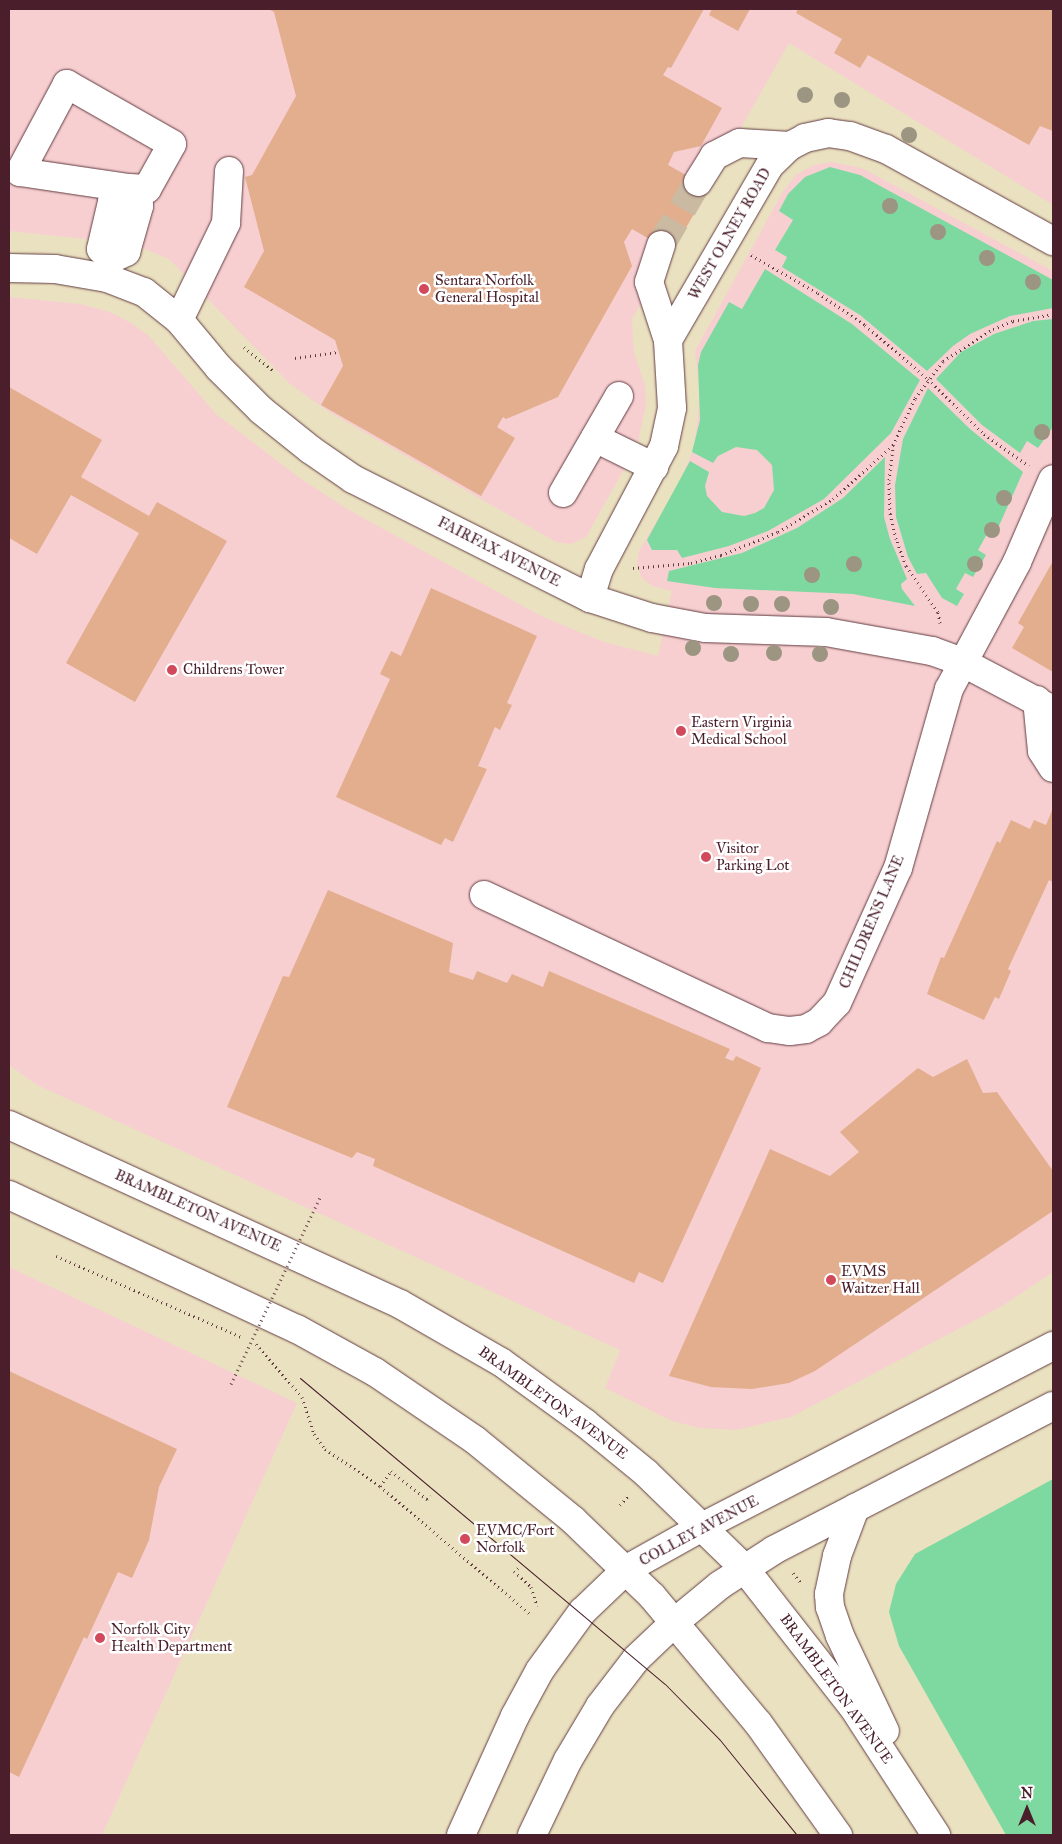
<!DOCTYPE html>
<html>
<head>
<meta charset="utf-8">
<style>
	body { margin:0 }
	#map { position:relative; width:1062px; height:1844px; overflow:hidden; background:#eae1c0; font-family:"IM FELL Great Primer",serif }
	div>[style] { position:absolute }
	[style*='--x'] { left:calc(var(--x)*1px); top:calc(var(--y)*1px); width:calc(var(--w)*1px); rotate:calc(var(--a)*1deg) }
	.built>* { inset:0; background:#f7cfd1 }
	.green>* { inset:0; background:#7ed9a0 }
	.building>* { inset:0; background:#e3ae8e }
	.minor-tunnel>* { height:28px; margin-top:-14px; transform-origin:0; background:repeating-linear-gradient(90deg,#cabaa2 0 28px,transparent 0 42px) }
	.path>* { height:3px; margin-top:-1.5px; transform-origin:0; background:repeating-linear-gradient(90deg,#623c41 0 1px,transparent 0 5px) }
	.roads { filter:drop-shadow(0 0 1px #623c41) drop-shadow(0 0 1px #623c41) }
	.minor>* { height:28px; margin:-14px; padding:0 14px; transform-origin:14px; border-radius:14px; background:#fff }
	.major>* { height:28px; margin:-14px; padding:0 14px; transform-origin:14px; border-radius:14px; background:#fff }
	.tram>* { height:1px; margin:-0.5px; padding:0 0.5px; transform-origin:0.5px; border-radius:0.5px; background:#4a1f2b }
	.path-bridge>* { height:3px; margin-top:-1.5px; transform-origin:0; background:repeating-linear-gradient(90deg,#623c41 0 1px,transparent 0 5px) }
	.trees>* { width:16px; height:16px; margin:-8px; border-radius:50%; background:#9b9581 }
	.dots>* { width:14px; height:14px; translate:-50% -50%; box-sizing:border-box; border:2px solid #fff; border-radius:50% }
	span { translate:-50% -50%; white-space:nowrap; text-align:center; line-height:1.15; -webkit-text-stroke:5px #fff; paint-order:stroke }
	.street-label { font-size:15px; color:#4a1f2b }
	.poi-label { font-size:15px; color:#4a1f2b }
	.left { translate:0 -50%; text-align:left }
	.frame { position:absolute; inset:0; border:10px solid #4a1f2b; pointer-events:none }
	.north { position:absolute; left:1002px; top:1784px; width:50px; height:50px; -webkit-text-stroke:4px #fff; paint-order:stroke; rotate:0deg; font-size:14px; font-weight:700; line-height:20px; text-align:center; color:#4a1f2b }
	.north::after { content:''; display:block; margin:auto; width:18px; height:22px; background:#4a1f2b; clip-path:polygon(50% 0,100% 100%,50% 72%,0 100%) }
</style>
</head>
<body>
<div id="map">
	<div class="built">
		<i style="clip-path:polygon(9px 9px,1053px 9px,1053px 205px,789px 43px,632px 319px,634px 352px,645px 386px,646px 405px,637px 446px,586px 537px,572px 544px,556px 542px,329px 412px,290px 384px,169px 259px,133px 244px,9px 231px)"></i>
		<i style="clip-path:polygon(831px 162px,862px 168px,1053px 271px,1053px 1272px,1002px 1306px,791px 1417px,736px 1430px,700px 1428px,672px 1421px,605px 1388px,620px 1350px,37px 1085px,9px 1065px,9px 297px,80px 304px,110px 312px,133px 324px,149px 336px,216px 414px,301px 479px,349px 510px,543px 617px,604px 642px,658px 656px,672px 591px,652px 586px,642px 578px,637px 564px,639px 551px,679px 483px,694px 448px,700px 398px,695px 351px,782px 193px,796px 175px,814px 165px)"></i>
		<i style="clip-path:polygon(9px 1267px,297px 1403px,102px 1835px,9px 1835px)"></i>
	</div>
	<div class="green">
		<i style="clip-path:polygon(830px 167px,860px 175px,1053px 280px,1053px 308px,1010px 316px,970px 334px,953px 346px,927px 371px,860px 315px,782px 267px,787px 257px,775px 250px,793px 220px,779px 211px,788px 194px,805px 177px)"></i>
		<i style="clip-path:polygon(765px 269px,852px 324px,920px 380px,891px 433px,824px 499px,768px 531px,729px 546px,682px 558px,677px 550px,652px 550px,647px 540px,690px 461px,709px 472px,705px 486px,707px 496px,722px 512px,744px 516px,755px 513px,764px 508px,774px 490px,772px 465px,757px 450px,736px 447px,718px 456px,713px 463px,692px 452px,700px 420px,698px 365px,701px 352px,729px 302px,742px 309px)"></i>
		<i style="clip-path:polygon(1053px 319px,1053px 427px,1038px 448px,1027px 441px,1020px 453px,982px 425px,936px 379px,961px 352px,994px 334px,1033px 321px)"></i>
		<i style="clip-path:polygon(928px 388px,970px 429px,1023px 472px,994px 537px,987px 534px,978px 550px,986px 555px,973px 577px,965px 573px,956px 589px,964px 594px,957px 606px,942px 598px,926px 573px,917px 574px,908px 557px,896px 517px,895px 485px,903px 439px)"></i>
		<i style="clip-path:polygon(885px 457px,884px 517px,890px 539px,907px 579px,901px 584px,902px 589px,915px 606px,853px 594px,715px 588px,667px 581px,669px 571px,742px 553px,797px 528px,843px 498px)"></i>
		<i style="clip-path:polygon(1053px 1479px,1053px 1835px,1006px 1835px,899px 1646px,889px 1612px,896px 1584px,915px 1554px)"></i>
	</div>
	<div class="building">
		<i style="clip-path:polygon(268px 9px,704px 9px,671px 68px,668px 67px,663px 75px,722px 108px,701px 146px,674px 152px,668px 165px,709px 188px,672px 252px,632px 229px,624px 242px,632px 266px,558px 397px,506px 419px,503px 417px,497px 427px,515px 438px,481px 496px,321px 405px,343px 366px,335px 340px,244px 287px,264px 251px,245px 177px,252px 175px,296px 96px,274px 12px)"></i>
		<i style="clip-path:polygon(712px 9px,750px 9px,738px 31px,709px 15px)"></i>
		<i style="clip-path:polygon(798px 9px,1053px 9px,1053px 131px,1040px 126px,1029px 145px,868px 55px,860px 68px,834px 53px,842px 39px,796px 13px)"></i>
		<i style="clip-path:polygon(9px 387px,102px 440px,81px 477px,149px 516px,157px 502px,227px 541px,135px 702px,66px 663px,139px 533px,71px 495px,37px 554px,9px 538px)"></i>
		<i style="clip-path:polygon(1053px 561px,1053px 672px,1012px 648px,1024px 627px,1018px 623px)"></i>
		<i style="clip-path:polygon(431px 588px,537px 636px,507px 703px,512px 705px,500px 730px,495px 727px,478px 766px,487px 769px,453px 842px,445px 838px,441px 845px,336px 797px,390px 679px,380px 674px,391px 651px,401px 656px)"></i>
		<i style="clip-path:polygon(1053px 808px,1053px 882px,1049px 880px,1008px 969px,1011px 971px,999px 999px,995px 997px,984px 1020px,927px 994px,941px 957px,944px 958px,997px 841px,1000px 843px,1011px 820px,1030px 829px,1034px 820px,1046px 825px)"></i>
		<i style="clip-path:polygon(328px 890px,453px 943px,449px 972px,473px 980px,477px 971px,507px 983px,512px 974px,543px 987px,549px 971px,730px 1049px,725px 1058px,733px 1061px,736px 1056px,761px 1068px,663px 1283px,639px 1272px,634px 1283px,373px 1166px,375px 1159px,357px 1152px,352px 1158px,227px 1107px,283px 976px,289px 977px)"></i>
		<i style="clip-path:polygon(967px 1059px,983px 1093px,997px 1092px,1053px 1171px,1053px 1211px,815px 1371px,789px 1383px,752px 1389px,711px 1387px,669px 1376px,770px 1149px,830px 1176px,859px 1152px,840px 1132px,918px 1068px,933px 1077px)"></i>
		<i style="clip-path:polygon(9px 1371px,177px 1449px,159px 1487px,149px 1540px,132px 1578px,118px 1572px,87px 1639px,84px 1637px,19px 1777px,9px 1772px)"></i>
	</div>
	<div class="minor-tunnel">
		<i style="--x:661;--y:245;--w:73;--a:-59.6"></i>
	</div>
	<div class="path">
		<i style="--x:751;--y:255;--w:77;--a:29.6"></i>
		<i style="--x:818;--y:293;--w:57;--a:34.2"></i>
		<i style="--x:865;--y:325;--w:83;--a:40.6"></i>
		<i style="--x:928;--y:379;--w:78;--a:44.5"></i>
		<i style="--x:984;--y:434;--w:55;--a:35.4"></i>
		<i style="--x:244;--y:347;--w:38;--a:39"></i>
		<i style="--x:295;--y:358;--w:43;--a:-7.9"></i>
		<i style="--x:633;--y:568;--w:58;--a:-4.9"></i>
		<i style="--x:691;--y:563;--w:31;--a:-15"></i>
		<i style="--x:721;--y:555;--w:61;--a:-22"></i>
		<i style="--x:778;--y:532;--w:64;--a:-31"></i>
		<i style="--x:833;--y:499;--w:81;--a:-42"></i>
		<i style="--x:940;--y:623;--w:11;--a:-100"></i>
		<i style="--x:938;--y:612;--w:56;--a:-124.8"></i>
		<i style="--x:906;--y:566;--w:29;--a:-110"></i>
		<i style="--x:896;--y:539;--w:26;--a:-103"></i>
		<i style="--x:890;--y:514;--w:34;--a:-92"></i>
		<i style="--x:889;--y:480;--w:35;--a:-83"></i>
		<i style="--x:893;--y:445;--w:52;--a:-64.9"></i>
		<i style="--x:915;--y:398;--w:46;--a:-52.9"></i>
		<i style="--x:943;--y:361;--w:59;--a:-32.6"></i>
		<i style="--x:993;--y:329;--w:22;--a:-22"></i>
		<i style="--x:1013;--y:321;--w:41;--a:-9.9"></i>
		<i style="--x:56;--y:1256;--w:202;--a:23.6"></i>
		<i style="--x:256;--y:1344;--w:70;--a:49"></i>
		<i style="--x:302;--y:1397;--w:39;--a:72"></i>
		<i style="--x:314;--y:1434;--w:19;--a:54"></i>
		<i style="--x:325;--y:1449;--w:66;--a:33.9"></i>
		<i style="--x:380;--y:1486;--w:197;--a:40.5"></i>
		<i style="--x:380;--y:1486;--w:19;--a:-54"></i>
		<i style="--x:391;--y:1471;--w:46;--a:37.9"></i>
		<i style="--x:427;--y:1499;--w:5;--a:-37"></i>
		<i style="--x:620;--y:1505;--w:12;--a:-48"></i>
		<i style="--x:518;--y:1568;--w:5;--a:143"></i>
		<i style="--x:514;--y:1571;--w:23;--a:43"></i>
		<i style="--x:531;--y:1587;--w:20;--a:72"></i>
		<i style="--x:793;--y:1573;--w:14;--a:51"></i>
	</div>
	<div class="roads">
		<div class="minor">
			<i style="--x:698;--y:182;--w:31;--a:-58"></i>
			<i style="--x:714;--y:156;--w:29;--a:-27"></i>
			<i style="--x:740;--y:143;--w:50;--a:3.4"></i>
			<i style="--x:127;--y:195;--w:7;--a:-74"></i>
			<i style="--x:129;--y:188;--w:18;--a:3"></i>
			<i style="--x:147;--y:189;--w:51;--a:-60.9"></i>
			<i style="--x:172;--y:144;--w:121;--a:-150.3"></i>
			<i style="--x:67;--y:84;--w:100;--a:118.1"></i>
			<i style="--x:20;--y:172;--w:110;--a:8.4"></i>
			<i style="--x:661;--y:245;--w:39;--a:108"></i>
			<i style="--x:649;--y:282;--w:61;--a:71.9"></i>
			<i style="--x:111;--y:259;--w:17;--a:-25"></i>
			<i style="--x:126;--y:252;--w:48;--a:-74.2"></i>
			<i style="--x:139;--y:206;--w:16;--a:-137"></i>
			<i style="--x:111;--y:259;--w:14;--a:-135"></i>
			<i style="--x:101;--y:249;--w:48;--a:-76.8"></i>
			<i style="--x:112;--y:202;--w:17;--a:-25"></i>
			<i style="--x:9;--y:268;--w:46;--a:1.2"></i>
			<i style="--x:55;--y:269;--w:53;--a:9.8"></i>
			<i style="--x:107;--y:278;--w:40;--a:21"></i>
			<i style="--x:144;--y:292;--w:45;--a:38.7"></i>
			<i style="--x:179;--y:320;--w:62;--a:50.2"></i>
			<i style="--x:219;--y:368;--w:59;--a:45"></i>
			<i style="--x:261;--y:410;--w:64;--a:38.7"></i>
			<i style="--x:311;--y:450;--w:51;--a:34.6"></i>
			<i style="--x:353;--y:479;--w:265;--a:26.7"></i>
			<i style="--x:590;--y:598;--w:65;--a:17.9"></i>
			<i style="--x:652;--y:618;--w:54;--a:10.7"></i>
			<i style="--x:705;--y:628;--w:121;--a:1.9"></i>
			<i style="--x:826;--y:632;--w:108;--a:10.2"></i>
			<i style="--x:932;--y:651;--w:32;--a:20"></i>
			<i style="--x:962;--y:662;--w:103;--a:27.8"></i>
			<i style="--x:179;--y:320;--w:108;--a:-64.1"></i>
			<i style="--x:226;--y:223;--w:52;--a:-86.7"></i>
			<i style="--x:595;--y:438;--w:66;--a:26.2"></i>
			<i style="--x:563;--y:493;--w:112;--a:-60"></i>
			<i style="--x:590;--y:598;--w:30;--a:-73"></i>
			<i style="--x:599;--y:569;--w:139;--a:-62.1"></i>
			<i style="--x:664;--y:446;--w:39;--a:-78"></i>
			<i style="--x:672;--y:408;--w:68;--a:-93.4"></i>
			<i style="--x:668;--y:340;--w:203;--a:-59.8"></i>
			<i style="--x:770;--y:165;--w:28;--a:-44"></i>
			<i style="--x:790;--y:146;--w:17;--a:-28"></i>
			<i style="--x:805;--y:138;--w:24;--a:-12"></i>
			<i style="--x:828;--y:133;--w:22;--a:8"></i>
			<i style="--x:850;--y:136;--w:38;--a:20"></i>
			<i style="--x:886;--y:149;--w:191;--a:28.9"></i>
			<i style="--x:1037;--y:700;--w:51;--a:84.4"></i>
			<i style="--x:1042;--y:751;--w:20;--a:57"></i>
			<i style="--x:484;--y:895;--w:314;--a:25.1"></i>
			<i style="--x:768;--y:1028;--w:22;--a:8"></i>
			<i style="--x:790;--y:1031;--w:16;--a:-7"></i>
			<i style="--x:806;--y:1029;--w:15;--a:-28"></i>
			<i style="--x:819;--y:1022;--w:26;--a:-47"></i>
			<i style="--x:837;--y:1003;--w:148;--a:-65.7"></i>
			<i style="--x:898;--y:868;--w:186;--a:-74.1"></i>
			<i style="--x:949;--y:689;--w:144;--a:-61.8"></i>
			<i style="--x:1017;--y:562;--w:90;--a:-66.6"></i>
			<i style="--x:461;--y:1835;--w:131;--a:-65.6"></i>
			<i style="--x:515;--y:1716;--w:52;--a:-61.5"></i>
			<i style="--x:540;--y:1670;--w:72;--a:-54.1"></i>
			<i style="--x:582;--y:1612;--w:62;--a:-43.7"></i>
			<i style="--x:532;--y:1835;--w:83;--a:-64.4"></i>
			<i style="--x:568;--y:1760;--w:63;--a:-59.3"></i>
			<i style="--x:600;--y:1706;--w:59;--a:-52.5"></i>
			<i style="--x:636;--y:1659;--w:54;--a:-43.5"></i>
		</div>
		<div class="major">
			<i style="--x:9;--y:1125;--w:430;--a:24.6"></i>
			<i style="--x:400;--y:1304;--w:116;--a:29.9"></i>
			<i style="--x:501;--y:1362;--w:104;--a:36"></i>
			<i style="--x:585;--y:1423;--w:79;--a:39.3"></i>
			<i style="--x:646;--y:1473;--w:136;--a:44.1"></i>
			<i style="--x:744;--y:1568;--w:177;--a:51.9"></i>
			<i style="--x:853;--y:1707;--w:153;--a:57"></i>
			<i style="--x:9;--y:1195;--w:318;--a:25"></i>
			<i style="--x:297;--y:1329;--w:89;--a:28.9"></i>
			<i style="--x:375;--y:1372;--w:121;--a:34.2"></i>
			<i style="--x:475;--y:1440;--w:127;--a:39.2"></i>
			<i style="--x:573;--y:1520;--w:110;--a:43.9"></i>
			<i style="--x:652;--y:1596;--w:165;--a:50.2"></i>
			<i style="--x:758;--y:1723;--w:138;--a:54.5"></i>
			<i style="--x:855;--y:1508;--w:51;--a:110.6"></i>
			<i style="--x:837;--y:1556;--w:39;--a:102"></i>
			<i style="--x:829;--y:1594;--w:13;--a:86"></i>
			<i style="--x:830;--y:1607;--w:31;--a:71"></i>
			<i style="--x:840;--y:1636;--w:105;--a:64.7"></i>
			<i style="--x:627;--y:1569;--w:88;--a:-29.2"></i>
			<i style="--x:704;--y:1526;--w:393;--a:-27.3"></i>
			<i style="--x:675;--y:1622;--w:58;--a:-39.4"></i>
			<i style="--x:720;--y:1585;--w:64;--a:-32.9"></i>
			<i style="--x:774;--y:1550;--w:314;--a:-27.3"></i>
		</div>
	</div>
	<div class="tram">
		<i style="--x:300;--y:1378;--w:476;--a:40"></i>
		<i style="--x:665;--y:1684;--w:78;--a:45.5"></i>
		<i style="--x:720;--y:1740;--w:122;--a:51"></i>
	</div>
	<div class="path-bridge">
		<i style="--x:231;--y:1384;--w:209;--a:-64.5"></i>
	</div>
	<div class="trees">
		<i style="left:805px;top:95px"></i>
		<i style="left:842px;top:100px"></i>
		<i style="left:909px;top:135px"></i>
		<i style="left:890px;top:206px"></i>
		<i style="left:938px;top:232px"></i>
		<i style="left:987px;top:258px"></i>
		<i style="left:1033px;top:282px"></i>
		<i style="left:1042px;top:432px"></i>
		<i style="left:1004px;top:498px"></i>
		<i style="left:992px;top:530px"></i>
		<i style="left:854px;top:564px"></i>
		<i style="left:975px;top:564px"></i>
		<i style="left:812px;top:575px"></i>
		<i style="left:714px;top:603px"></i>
		<i style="left:751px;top:604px"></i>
		<i style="left:782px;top:604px"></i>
		<i style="left:831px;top:607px"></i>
		<i style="left:693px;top:648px"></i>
		<i style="left:774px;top:653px"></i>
		<i style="left:731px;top:654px"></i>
		<i style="left:820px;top:654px"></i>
	</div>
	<div class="dots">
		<i style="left:424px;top:289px;background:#d1495b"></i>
		<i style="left:172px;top:670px;background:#d1495b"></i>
		<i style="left:681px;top:731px;background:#d1495b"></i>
		<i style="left:706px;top:857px;background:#d1495b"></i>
		<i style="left:831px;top:1280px;background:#d1495b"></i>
		<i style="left:465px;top:1539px;background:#d1495b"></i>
		<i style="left:100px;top:1638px;background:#d1495b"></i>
	</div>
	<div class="street-label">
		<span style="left:730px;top:234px;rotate:-60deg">WEST OLNEY ROAD</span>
		<span style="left:499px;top:552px;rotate:27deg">FAIRFAX AVENUE</span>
		<span style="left:872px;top:922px;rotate:-67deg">CHILDRENS LANE</span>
		<span style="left:198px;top:1211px;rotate:24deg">BRAMBLETON AVENUE</span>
		<span style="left:553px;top:1403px;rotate:36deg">BRAMBLETON AVENUE</span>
		<span style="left:699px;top:1531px;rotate:-28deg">COLLEY AVENUE</span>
		<span style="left:836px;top:1689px;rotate:54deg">BRAMBLETON AVENUE</span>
	</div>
	<div class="poi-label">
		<span class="left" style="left:435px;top:289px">Sentara Norfolk<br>General Hospital</span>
		<span class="left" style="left:183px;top:670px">Childrens Tower</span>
		<span class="left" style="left:691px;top:731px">Eastern Virginia<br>Medical School</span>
		<span class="left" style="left:716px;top:857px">Visitor<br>Parking Lot</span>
		<span class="left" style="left:841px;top:1280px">EVMS<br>Waitzer Hall</span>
		<span class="left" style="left:476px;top:1539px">EVMC/Fort<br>Norfolk</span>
		<span class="left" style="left:111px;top:1638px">Norfolk City<br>Health Department</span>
	</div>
	<div class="frame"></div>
	<div class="north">N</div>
</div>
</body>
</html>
